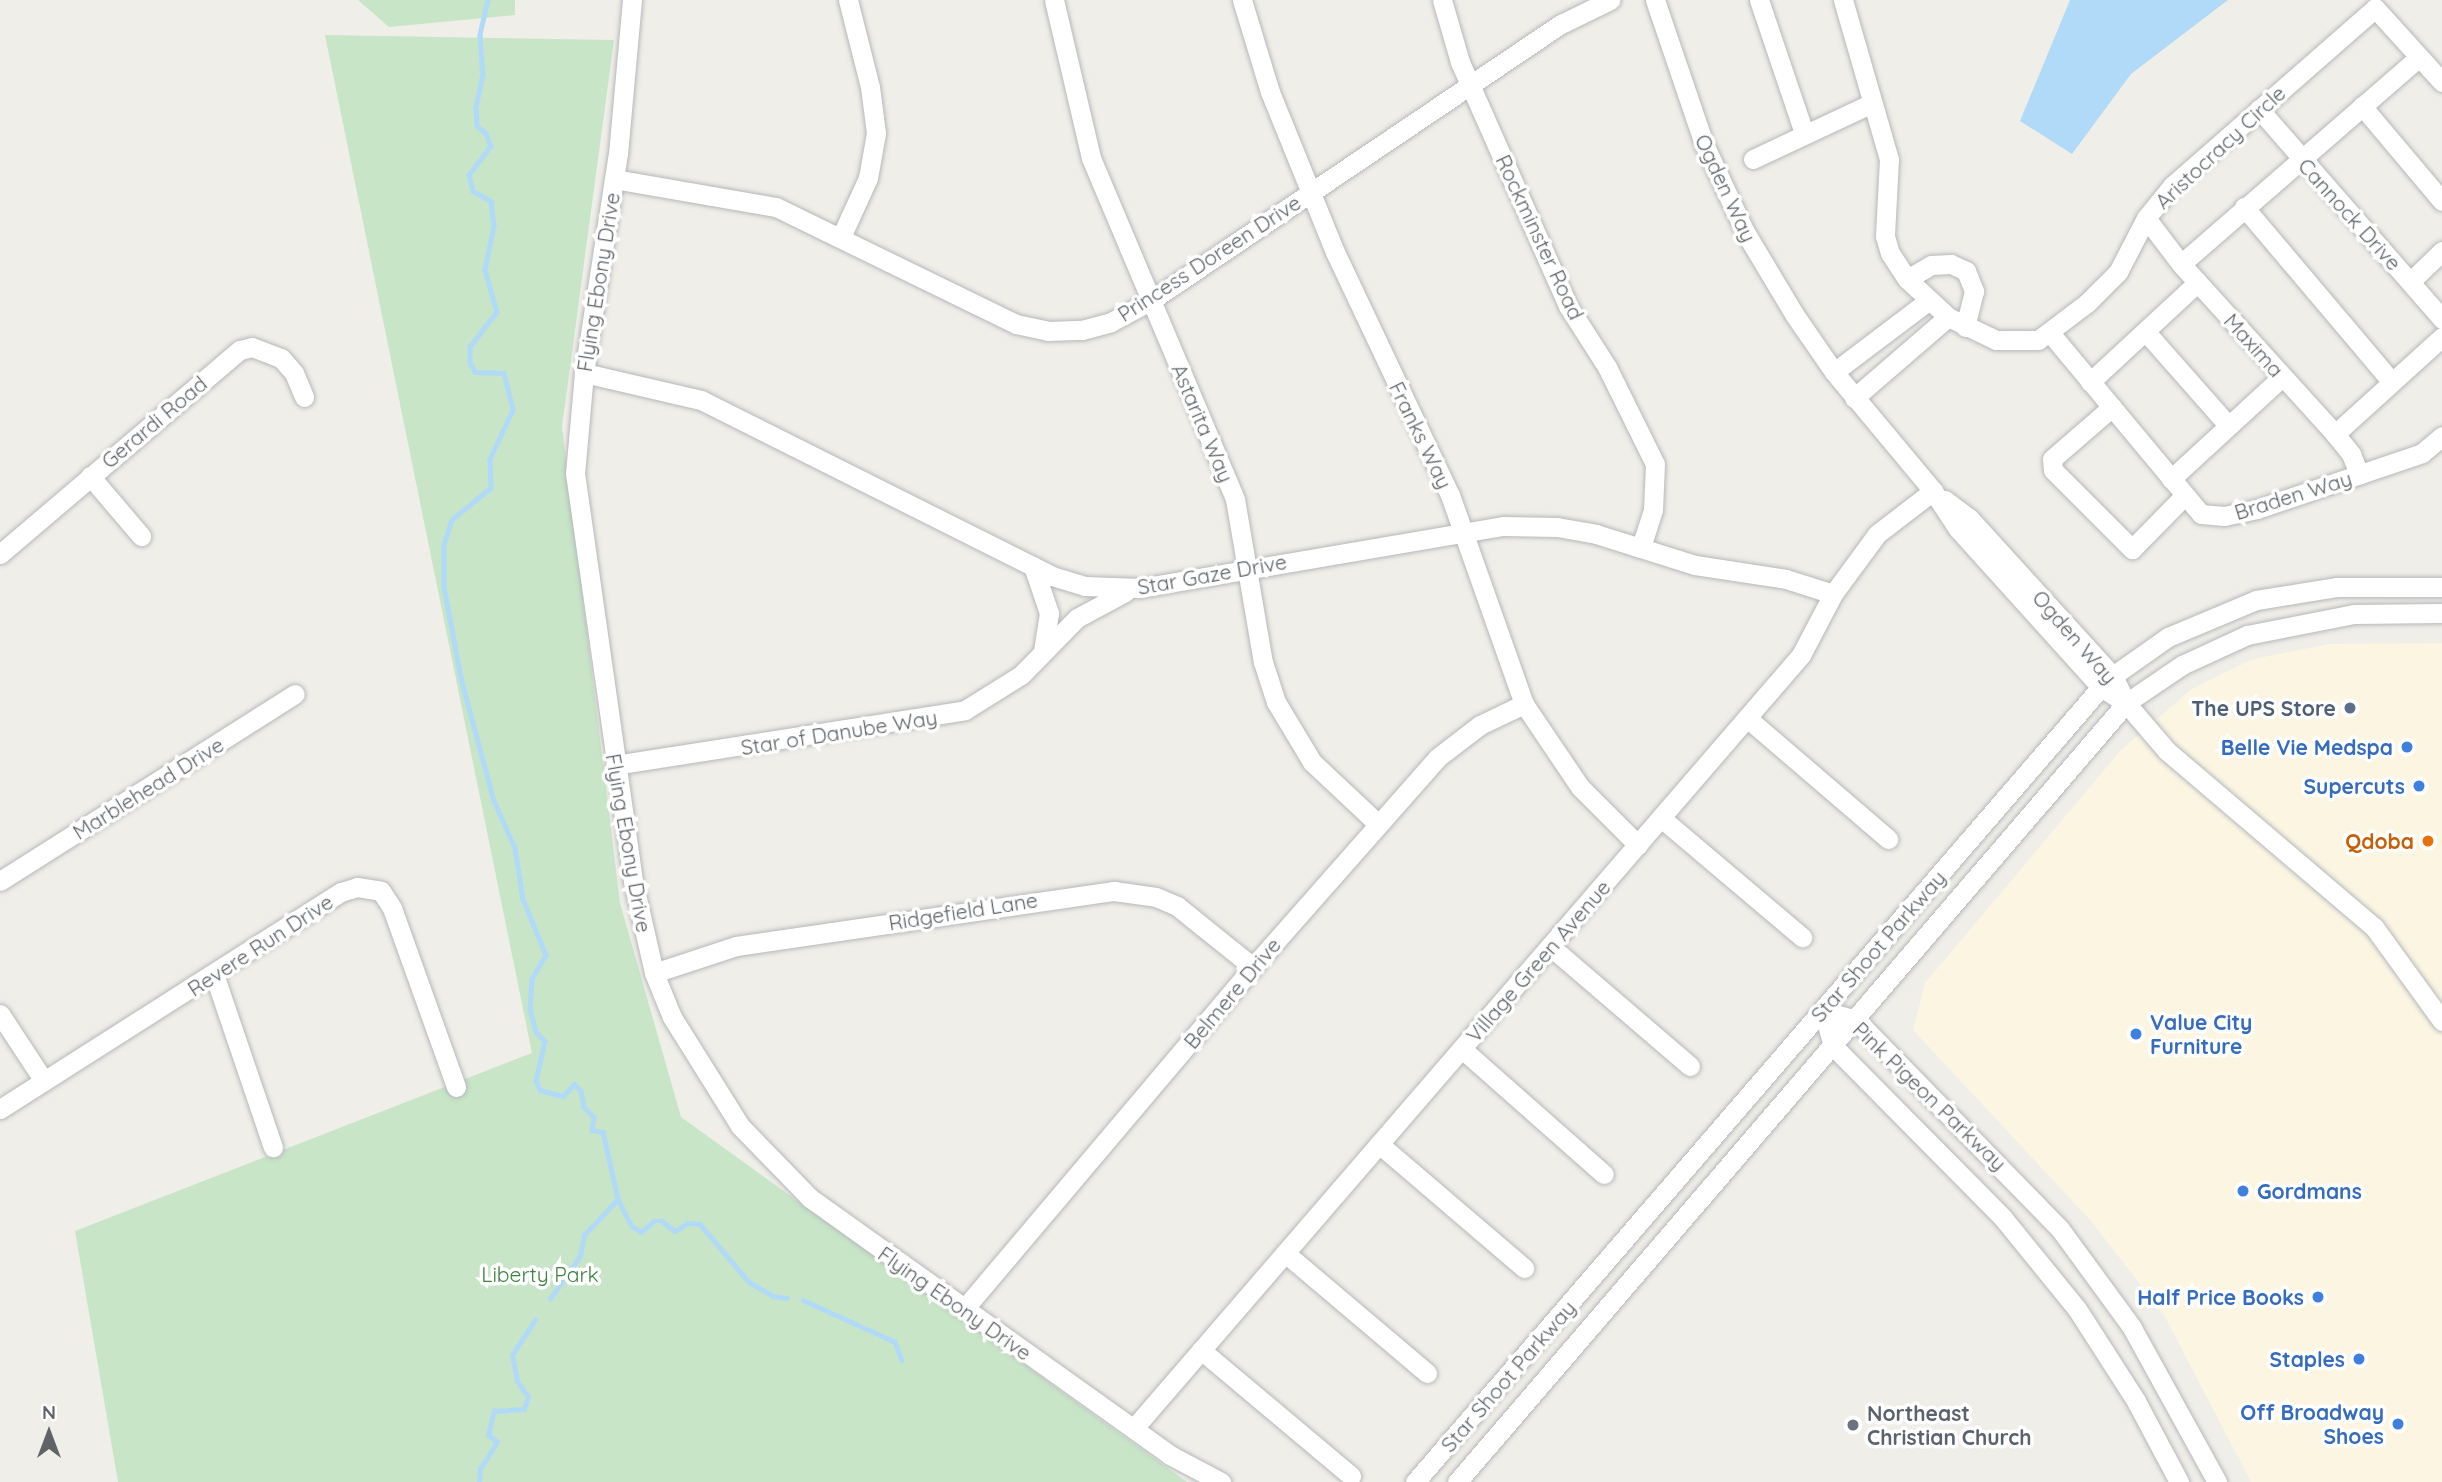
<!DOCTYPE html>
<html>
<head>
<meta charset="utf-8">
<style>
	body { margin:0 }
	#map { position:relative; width:2442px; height:1482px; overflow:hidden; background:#f0eee8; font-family:Quicksand,sans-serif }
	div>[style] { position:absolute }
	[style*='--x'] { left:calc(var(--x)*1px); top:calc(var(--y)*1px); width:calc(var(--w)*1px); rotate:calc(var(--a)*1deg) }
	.commercial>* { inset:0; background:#fbf5e2 }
	.green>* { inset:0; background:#c8e5c7 }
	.water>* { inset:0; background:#b1daf8 }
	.stream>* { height:4.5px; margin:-2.25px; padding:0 2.25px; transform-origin:2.25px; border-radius:2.25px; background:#b1daf8 }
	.roads { filter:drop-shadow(0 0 2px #b5b8bb) drop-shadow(0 0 2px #b5b8bb) }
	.minor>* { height:19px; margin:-9.5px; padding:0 9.5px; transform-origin:9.5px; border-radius:9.5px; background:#fff }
	.dots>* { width:19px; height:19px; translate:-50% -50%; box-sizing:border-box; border:4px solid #fff; border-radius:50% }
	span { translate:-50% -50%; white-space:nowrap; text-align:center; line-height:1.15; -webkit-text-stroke:7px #fff; paint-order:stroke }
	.street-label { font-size:21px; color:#5f6367 }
	.service-label { font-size:21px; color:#4e5e75; font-weight:700 }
	.right { translate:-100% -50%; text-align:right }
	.shop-label { font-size:21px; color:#366cbe; font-weight:700 }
	.left { translate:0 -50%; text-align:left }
	.food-label { font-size:21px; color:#c56008; font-weight:700 }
	.park-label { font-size:21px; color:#3d803f }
	.worship-label { font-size:21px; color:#5b616d; font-weight:700 }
	.north { position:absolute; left:14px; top:1398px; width:70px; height:70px; -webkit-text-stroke:5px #fff; paint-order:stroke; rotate:0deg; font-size:19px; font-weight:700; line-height:28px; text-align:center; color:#5f6367 }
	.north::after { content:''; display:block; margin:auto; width:24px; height:32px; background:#5f6367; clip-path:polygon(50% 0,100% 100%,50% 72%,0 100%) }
</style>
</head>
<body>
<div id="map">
	<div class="commercial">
		<i style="clip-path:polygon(2442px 643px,2442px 1482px,2251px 1482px,2164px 1315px,2091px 1221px,1913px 1030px,1925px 983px,2121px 750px,2193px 688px,2253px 659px,2330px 644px)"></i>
	</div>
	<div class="green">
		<i style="clip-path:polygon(358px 0,515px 0,515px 15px,389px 27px)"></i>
		<i style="clip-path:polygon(325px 35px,614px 40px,562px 427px,620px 903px,681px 1117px,1187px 1482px,118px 1482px,75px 1231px,532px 1053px)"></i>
	</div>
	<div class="water">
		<i style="clip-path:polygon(2070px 0,2228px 0,2131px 74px,2072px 154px,2020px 121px)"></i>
	</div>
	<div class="stream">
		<i style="--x:488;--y:0;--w:36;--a:103"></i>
		<i style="--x:480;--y:35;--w:39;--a:86"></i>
		<i style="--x:483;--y:74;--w:34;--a:102"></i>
		<i style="--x:476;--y:107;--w:19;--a:87"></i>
		<i style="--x:477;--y:126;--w:11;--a:38"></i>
		<i style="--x:486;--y:133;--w:14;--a:69"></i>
		<i style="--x:491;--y:146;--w:36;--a:127"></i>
		<i style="--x:469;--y:175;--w:16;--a:76"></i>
		<i style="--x:473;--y:191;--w:21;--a:29"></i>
		<i style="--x:491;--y:201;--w:25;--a:83"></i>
		<i style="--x:494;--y:226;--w:45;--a:101.6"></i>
		<i style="--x:485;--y:270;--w:44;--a:74.1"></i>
		<i style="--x:497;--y:312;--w:44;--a:127.6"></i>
		<i style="--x:470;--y:347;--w:15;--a:90"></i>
		<i style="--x:470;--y:362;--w:11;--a:63"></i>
		<i style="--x:475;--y:372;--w:29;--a:2"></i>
		<i style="--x:504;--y:373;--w:38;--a:76"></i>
		<i style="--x:513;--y:410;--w:54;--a:115.1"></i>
		<i style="--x:490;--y:459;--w:29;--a:88"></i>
		<i style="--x:491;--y:488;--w:50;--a:140.6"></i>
		<i style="--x:452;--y:520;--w:26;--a:108"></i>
		<i style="--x:444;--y:545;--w:42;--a:90"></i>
		<i style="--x:444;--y:587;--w:93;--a:79.4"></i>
		<i style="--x:461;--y:678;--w:127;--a:75"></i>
		<i style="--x:494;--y:801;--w:51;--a:65.9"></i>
		<i style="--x:515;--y:848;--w:52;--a:81.1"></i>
		<i style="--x:523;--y:899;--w:61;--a:67.7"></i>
		<i style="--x:546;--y:955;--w:28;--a:120"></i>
		<i style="--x:532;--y:979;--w:30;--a:94"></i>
		<i style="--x:530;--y:1009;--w:24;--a:75"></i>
		<i style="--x:536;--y:1032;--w:13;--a:45"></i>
		<i style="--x:545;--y:1041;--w:41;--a:102.7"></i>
		<i style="--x:536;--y:1081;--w:10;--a:66"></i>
		<i style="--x:540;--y:1090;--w:24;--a:15"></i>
		<i style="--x:563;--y:1096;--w:16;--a:-47"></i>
		<i style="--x:574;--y:1084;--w:10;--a:45"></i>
		<i style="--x:581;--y:1091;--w:16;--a:79"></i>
		<i style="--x:584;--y:1107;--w:14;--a:45"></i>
		<i style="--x:594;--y:1117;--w:13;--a:99"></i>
		<i style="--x:592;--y:1130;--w:11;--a:10"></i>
		<i style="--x:603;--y:1132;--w:69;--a:77.4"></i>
		<i style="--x:618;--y:1199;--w:30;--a:63"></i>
		<i style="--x:632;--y:1226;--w:11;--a:34"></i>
		<i style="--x:641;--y:1232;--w:17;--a:-40"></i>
		<i style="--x:654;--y:1221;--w:8;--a:0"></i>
		<i style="--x:662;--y:1221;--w:16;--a:38"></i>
		<i style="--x:675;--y:1231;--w:15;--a:-32"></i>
		<i style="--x:688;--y:1223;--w:12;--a:5"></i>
		<i style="--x:700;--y:1224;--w:76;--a:49.8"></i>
		<i style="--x:749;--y:1282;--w:28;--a:30"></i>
		<i style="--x:773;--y:1296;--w:14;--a:8"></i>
		<i style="--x:550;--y:1299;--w:52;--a:-55.1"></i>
		<i style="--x:580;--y:1256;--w:21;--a:-79"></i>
		<i style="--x:584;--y:1235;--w:50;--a:-46.6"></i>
		<i style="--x:803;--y:1300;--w:101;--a:24.5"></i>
		<i style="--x:895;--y:1342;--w:19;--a:69"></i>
		<i style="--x:479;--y:1482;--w:13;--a:-86"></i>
		<i style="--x:480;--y:1469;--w:32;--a:-58"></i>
		<i style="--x:497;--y:1442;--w:11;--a:-142"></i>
		<i style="--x:488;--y:1435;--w:25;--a:-76"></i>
		<i style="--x:494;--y:1411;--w:30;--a:-4"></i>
		<i style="--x:524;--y:1409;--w:13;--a:-72"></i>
		<i style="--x:528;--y:1397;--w:19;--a:-125"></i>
		<i style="--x:517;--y:1381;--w:26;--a:-101"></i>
		<i style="--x:512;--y:1355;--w:42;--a:-56.7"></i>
	</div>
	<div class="roads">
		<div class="minor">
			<i style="--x:632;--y:0;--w:154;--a:95.2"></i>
			<i style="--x:618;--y:153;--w:223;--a:98.8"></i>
			<i style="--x:584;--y:373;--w:100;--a:95.1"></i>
			<i style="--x:575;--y:473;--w:412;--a:81.9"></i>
			<i style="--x:633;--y:881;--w:94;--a:77.1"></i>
			<i style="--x:654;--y:973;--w:48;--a:67.8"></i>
			<i style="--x:672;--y:1017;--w:128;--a:58"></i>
			<i style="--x:740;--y:1126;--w:100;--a:45.8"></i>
			<i style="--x:810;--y:1198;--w:442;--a:35.5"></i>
			<i style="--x:1170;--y:1455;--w:58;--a:27.9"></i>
			<i style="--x:1054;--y:0;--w:162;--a:76.8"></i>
			<i style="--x:1091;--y:158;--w:370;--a:67.1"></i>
			<i style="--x:1235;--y:499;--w:165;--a:80.3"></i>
			<i style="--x:1263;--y:662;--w:42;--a:72"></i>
			<i style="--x:1276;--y:702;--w:70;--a:59"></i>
			<i style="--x:1312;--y:762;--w:91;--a:43.2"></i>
			<i style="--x:1242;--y:0;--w:96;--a:73.1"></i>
			<i style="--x:1270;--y:92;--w:173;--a:67.9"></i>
			<i style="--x:1335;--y:252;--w:269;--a:64.7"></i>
			<i style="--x:1450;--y:495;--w:222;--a:70.5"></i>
			<i style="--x:1524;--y:704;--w:100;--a:56"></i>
			<i style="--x:1580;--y:787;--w:82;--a:45"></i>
			<i style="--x:1442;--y:0;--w:65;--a:73.8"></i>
			<i style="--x:1460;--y:62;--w:267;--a:66.1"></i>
			<i style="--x:1568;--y:306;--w:72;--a:57.4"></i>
			<i style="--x:1607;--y:367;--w:108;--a:63.7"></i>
			<i style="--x:1655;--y:464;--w:46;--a:92.5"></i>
			<i style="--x:1653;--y:510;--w:40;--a:108"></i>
			<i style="--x:1655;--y:0;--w:152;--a:71.2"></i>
			<i style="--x:1704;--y:144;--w:97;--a:65"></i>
			<i style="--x:1745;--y:232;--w:96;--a:59.1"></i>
			<i style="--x:1794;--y:314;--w:70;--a:55.4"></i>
			<i style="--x:1834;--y:372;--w:155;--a:50.2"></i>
			<i style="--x:1933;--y:491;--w:45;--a:56.7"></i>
			<i style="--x:1958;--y:529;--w:213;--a:47.9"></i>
			<i style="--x:2101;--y:687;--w:30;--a:33"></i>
			<i style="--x:1759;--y:0;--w:140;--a:71.3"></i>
			<i style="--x:1843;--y:0;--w:166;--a:73.9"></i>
			<i style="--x:1889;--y:159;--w:77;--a:93"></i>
			<i style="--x:1885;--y:236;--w:18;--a:74"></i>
			<i style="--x:1890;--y:253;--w:31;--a:57"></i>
			<i style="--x:1907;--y:279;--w:56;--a:42.8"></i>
			<i style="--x:1948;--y:317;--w:53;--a:25.6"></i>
			<i style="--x:1996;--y:340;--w:42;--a:0"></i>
			<i style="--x:2038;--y:340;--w:61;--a:-37.1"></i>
			<i style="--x:2087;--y:303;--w:44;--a:-45"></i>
			<i style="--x:2118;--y:272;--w:61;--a:-62.6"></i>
			<i style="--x:2146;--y:218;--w:41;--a:-50.9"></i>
			<i style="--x:2172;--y:186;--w:270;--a:-41.2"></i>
			<i style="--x:2375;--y:8;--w:100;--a:47.8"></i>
			<i style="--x:2362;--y:106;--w:124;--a:49.9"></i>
			<i style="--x:2259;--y:109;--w:279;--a:48.9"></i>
			<i style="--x:1753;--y:159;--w:132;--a:-25.2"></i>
			<i style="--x:614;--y:179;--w:164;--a:9.8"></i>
			<i style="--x:776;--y:207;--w:267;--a:26"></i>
			<i style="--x:1016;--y:324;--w:33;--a:12"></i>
			<i style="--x:1048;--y:331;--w:34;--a:-2"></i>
			<i style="--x:1082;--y:330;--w:30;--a:-15"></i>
			<i style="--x:1111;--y:322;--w:44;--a:-28.3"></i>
			<i style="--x:1150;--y:301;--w:496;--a:-34"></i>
			<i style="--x:1561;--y:24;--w:55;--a:-26.1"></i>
			<i style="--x:2244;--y:207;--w:228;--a:49.8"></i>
			<i style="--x:2146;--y:218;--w:58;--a:52.7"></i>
			<i style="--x:2181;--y:264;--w:229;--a:47.8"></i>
			<i style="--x:2335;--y:434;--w:26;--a:51"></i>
			<i style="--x:2351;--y:454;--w:22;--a:68"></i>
			<i style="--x:841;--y:237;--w:65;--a:-65.4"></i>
			<i style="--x:868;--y:178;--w:46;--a:-79.9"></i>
			<i style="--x:876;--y:133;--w:46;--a:-97.4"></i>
			<i style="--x:870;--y:87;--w:90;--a:-104.2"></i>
			<i style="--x:2181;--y:264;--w:315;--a:-41"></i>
			<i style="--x:1907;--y:279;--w:28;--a:-30"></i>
			<i style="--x:1931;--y:265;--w:20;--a:-3"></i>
			<i style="--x:1951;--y:264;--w:17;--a:25"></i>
			<i style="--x:1966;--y:271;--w:22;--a:68"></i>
			<i style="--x:1974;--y:291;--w:37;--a:104"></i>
			<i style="--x:2411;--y:281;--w:43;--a:-44.1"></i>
			<i style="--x:2145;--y:331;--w:125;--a:48.6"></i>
			<i style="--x:2051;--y:334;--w:234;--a:50.2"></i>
			<i style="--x:2201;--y:514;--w:23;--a:5"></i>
			<i style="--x:2224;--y:516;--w:34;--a:-12"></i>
			<i style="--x:2257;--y:509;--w:174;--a:-18.7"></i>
			<i style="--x:2422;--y:453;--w:26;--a:-40"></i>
			<i style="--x:1834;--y:372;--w:118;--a:-37.1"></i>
			<i style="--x:584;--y:373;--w:120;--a:13"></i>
			<i style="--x:701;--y:400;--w:393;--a:26.6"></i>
			<i style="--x:1052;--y:576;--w:34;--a:17"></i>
			<i style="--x:1085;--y:586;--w:55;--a:2.1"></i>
			<i style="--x:1140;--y:588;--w:368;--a:-9.7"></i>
			<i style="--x:1503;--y:526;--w:54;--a:1.1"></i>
			<i style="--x:1557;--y:527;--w:40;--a:10"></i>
			<i style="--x:1596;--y:534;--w:104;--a:17.4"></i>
			<i style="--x:1695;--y:565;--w:92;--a:8.7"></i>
			<i style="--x:1786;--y:579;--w:49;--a:17.7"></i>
			<i style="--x:2090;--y:382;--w:147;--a:-42.8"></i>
			<i style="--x:1854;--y:398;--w:124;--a:-40.8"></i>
			<i style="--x:2112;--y:407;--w:79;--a:139.1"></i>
			<i style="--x:2052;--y:459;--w:11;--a:85"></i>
			<i style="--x:2053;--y:470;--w:112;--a:45"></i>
			<i style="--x:2132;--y:549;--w:74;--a:-45.5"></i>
			<i style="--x:2335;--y:434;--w:144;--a:-42.2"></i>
			<i style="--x:90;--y:476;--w:79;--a:49.6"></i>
			<i style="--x:2171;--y:479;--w:151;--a:-42.6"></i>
			<i style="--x:1945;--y:500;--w:30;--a:37"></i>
			<i style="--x:1969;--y:518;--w:214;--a:47.7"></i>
			<i style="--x:2113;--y:676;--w:30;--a:64"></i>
			<i style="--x:2126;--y:703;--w:63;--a:49.5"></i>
			<i style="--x:2167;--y:751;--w:272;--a:40.4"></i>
			<i style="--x:2374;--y:927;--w:116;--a:54.1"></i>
			<i style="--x:0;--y:554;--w:315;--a:-40.4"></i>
			<i style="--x:240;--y:350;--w:12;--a:-14"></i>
			<i style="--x:252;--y:347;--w:31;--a:21"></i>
			<i style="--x:281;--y:358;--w:20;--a:49"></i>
			<i style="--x:294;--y:373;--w:26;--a:67"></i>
			<i style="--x:1033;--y:566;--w:50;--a:71.2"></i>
			<i style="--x:1049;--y:613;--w:38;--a:99"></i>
			<i style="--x:1747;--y:718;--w:186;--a:40.6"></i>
			<i style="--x:615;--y:765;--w:354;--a:-8.9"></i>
			<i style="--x:965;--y:710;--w:66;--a:-32"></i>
			<i style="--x:1021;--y:675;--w:80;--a:-45.5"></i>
			<i style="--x:1077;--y:618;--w:55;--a:-28.4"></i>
			<i style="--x:1661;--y:818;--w:185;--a:40.2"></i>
			<i style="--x:0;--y:881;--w:349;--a:-32.4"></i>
			<i style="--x:1551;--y:947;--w:183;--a:40.6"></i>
			<i style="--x:654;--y:973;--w:86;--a:-18.2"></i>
			<i style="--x:736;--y:946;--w:382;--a:-8.3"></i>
			<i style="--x:1114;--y:891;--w:42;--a:8.1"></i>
			<i style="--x:1156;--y:897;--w:23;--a:23"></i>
			<i style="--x:1177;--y:906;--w:97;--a:38.8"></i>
			<i style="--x:215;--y:977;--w:180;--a:71.2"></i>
			<i style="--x:1823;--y:1011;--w:34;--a:15"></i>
			<i style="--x:1856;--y:1020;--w:292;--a:45.7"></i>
			<i style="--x:2060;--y:1229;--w:120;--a:53.8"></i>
			<i style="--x:2131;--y:1326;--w:178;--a:61.1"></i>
			<i style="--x:1823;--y:1011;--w:36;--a:74"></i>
			<i style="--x:1833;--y:1046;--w:242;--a:45.3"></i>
			<i style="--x:2003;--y:1218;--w:117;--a:50.9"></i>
			<i style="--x:2077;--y:1309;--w:109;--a:57.3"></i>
			<i style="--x:2136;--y:1401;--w:92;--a:62"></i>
			<i style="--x:0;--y:1014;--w:80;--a:56.7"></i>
			<i style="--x:1462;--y:1049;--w:189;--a:41.4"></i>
			<i style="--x:0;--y:1109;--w:404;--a:-32.5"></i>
			<i style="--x:341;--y:892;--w:17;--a:-17"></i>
			<i style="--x:357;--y:887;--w:24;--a:9"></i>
			<i style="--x:381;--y:891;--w:20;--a:57"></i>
			<i style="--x:392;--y:908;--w:190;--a:70.3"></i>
			<i style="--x:1379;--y:1144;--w:191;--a:40.5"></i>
			<i style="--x:1285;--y:1253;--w:186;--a:40.2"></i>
			<i style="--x:964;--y:1309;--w:448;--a:-49.8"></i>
			<i style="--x:1253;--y:967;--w:278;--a:-48.6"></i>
			<i style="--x:1437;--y:758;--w:54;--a:-37.5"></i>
			<i style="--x:1480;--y:725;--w:49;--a:-25.5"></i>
			<i style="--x:1201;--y:1350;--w:196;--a:40"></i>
			<i style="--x:1134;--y:1428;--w:1021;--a:-49.21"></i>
			<i style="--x:1801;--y:655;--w:69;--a:-62.3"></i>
			<i style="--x:1833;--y:594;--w:74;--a:-53.7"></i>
			<i style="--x:1877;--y:534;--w:71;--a:-37.5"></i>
			<i style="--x:1415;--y:1482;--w:1059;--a:-49.21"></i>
			<i style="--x:2107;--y:680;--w:75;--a:-35.2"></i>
			<i style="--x:2168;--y:637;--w:95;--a:-22.8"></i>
			<i style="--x:2256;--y:600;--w:81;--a:-9.2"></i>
			<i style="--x:2336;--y:587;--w:106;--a:0"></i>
			<i style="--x:1457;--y:1482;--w:1027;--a:-49.34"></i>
			<i style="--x:2126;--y:703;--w:68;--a:-34.2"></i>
			<i style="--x:2182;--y:665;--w:72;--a:-24.8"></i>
			<i style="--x:2247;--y:635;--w:109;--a:-11.1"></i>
			<i style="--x:2354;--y:614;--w:88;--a:-0.7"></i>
		</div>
	</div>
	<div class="dots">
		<i style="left:2350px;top:708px;background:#5c6f8a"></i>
		<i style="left:2407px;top:747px;background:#3f7fe0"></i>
		<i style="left:2419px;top:786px;background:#3f7fe0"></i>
		<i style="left:2428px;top:841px;background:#e8710a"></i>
		<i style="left:2136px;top:1034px;background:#3f7fe0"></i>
		<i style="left:2243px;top:1191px;background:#3f7fe0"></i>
		<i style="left:2318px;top:1297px;background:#3f7fe0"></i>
		<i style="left:2359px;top:1359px;background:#3f7fe0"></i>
		<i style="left:2398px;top:1424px;background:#3f7fe0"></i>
		<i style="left:1853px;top:1425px;background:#6b7280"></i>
	</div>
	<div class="street-label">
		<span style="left:2220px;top:147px;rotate:-43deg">Aristocracy Circle</span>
		<span style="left:1726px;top:188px;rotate:65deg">Ogden Way</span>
		<span style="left:2350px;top:214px;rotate:48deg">Cannock Drive</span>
		<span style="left:1540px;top:237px;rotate:65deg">Rockminster Road</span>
		<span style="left:1209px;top:258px;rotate:-33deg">Princess Doreen Drive</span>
		<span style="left:598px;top:282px;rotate:-81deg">Flying Ebony Drive</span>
		<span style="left:2254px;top:345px;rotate:48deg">Maxima</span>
		<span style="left:154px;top:422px;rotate:-40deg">Gerardi Road</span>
		<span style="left:1203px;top:423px;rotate:67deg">Astarita Way</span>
		<span style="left:1421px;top:435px;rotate:64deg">Franks Way</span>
		<span style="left:2293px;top:495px;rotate:-17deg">Braden Way</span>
		<span style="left:1212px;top:574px;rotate:-10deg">Star Gaze Drive</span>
		<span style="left:2075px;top:637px;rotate:49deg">Ogden Way</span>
		<span style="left:839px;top:732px;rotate:-9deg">Star of Danube Way</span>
		<span style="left:148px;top:788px;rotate:-32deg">Marblehead Drive</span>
		<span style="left:629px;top:843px;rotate:80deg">Flying Ebony Drive</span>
		<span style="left:963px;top:911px;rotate:-9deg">Ridgefield Lane</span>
		<span style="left:260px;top:945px;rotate:-33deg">Revere Run Drive</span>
		<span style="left:1878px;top:946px;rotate:-49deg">Star Shoot Parkway</span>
		<span style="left:1538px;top:961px;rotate:-49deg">Village Green Avenue</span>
		<span style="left:1232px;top:993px;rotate:-50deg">Belmere Drive</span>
		<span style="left:1930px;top:1096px;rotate:44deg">Pink Pigeon Parkway</span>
		<span style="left:955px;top:1303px;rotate:35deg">Flying Ebony Drive</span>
		<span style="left:1508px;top:1376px;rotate:-49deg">Star Shoot Parkway</span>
	</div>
	<div class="service-label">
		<span class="right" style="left:2336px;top:708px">The UPS Store</span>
	</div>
	<div class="shop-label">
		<span class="right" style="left:2393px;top:747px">Belle Vie Medspa</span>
		<span class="right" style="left:2405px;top:786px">Supercuts</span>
		<span class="left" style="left:2150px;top:1034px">Value City<br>Furniture</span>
		<span class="left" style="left:2257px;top:1191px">Gordmans</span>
		<span class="right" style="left:2304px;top:1297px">Half Price Books</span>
		<span class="right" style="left:2345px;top:1359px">Staples</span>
		<span class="right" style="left:2384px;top:1424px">Off Broadway<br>Shoes</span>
	</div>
	<div class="food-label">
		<span class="right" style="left:2414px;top:841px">Qdoba</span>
	</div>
	<div class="park-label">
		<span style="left:540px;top:1274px">Liberty Park</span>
	</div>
	<div class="worship-label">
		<span class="left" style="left:1867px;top:1425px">Northeast<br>Christian Church</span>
	</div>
	<div class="north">N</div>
</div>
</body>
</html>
